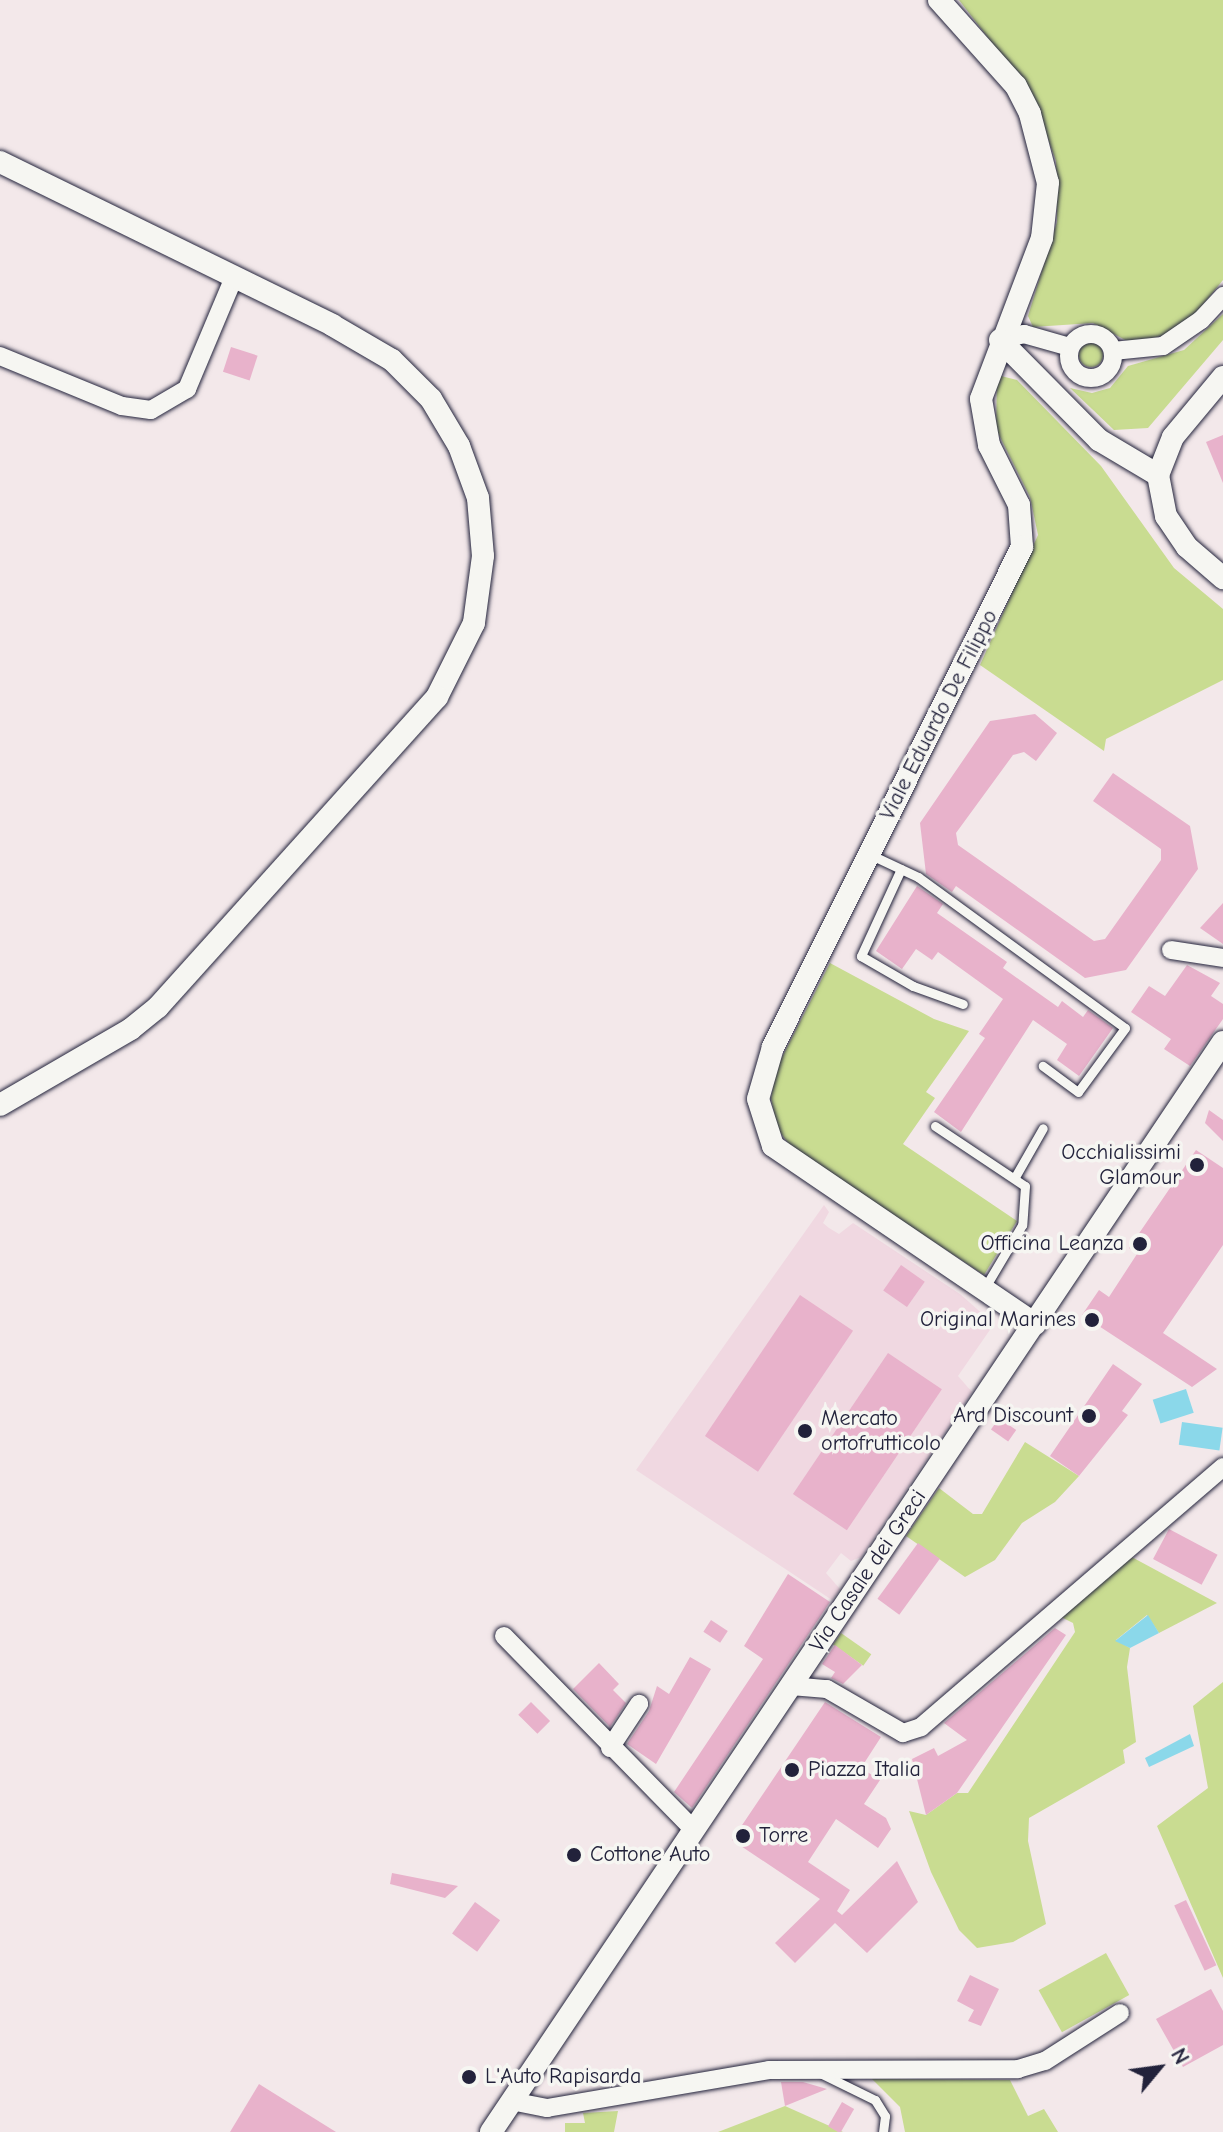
<!DOCTYPE html>
<html>
<head>
<meta charset="utf-8">
<style>
	body { margin:0 }
	#map { position:relative; width:1223px; height:2132px; overflow:hidden; background:#f3e8ea; font-family:"Comic Neue",sans-serif }
	div>[style] { position:absolute }
	[style*='--x'] { left:calc(var(--x)*1px); top:calc(var(--y)*1px); width:calc(var(--w)*1px); rotate:calc(var(--a)*1deg) }
	.built>* { inset:0; background:#f0d8e1 }
	.green>* { inset:0; background:#c9dc91; transform-origin:0 0 }
	.round { border-radius:50% }
	.water>* { inset:0; background:#8bd8ea; transform-origin:0 0 }
	.building>* { inset:0; background:#e8b2cb; transform-origin:0 0 }
	.roads { filter:drop-shadow(0 0 2px #22223b) drop-shadow(0 0 2px #22223b) }
	.service>* { height:9px; margin:-4.5px; padding:0 4.5px; transform-origin:4.5px; border-radius:4.5px; background:#f6f6f2 }
	.minor>* { height:18px; margin:-9px; padding:0 9px; transform-origin:9px; border-radius:9px; background:#f6f6f2 }
	.minor>.ring { margin:-9px; padding:0; box-sizing:content-box; background:none; border:18px solid #f6f6f2; border-radius:50% }
	.tertiary>* { height:22px; margin:-11px; padding:0 11px; transform-origin:11px; border-radius:11px; background:#f6f6f2 }
	.dots>* { width:22px; height:22px; translate:-50% -50%; box-sizing:border-box; border:4px solid #f6f6f2; border-radius:50% }
	span { translate:-50% -50%; white-space:nowrap; text-align:center; line-height:1.15; -webkit-text-stroke:7px #f6f6f2; paint-order:stroke }
	.street-label { font-size:22px; color:#22223b }
	.poi-label { font-size:22px; color:#22223b }
	.right { translate:-100% -50%; text-align:right }
	.left { translate:0 -50%; text-align:left }
	.north { position:absolute; left:1119px; top:2028px; width:80px; height:80px; -webkit-text-stroke:6px #f6f6f2; paint-order:stroke; rotate:61deg; font-size:22px; font-weight:700; line-height:32px; text-align:center; color:#22223b }
	.north::after { content:''; display:block; margin:auto; width:28px; height:36px; background:#22223b; clip-path:polygon(50% 0,100% 100%,50% 72%,0 100%) }
</style>
</head>
<body>
<div id="map">
	<div class="built">
		<i style="clip-path:polygon(824px 1205px,829px 1212px,823px 1223px,829px 1228px,839px 1234px,853px 1223px,960px 1294px,994px 1324px,958px 1376px,972px 1392px,861px 1557px,851px 1561px,841px 1553px,826px 1573px,840px 1589px,832px 1600px,636px 1470px)"></i>
	</div>
	<div class="green">
		<i style="clip-path:polygon(959px 0,1223px 0,1223px 280px,1192px 318px,1165px 335px,1131px 343px,1093px 323px,1033px 327px,1028px 316px,1057px 222px,1056px 161px,1032px 95px)"></i>
		<i style="clip-path:polygon(1223px 314px,1223px 340px,1148px 428px,1114px 430px,1070px 388px,1092px 393px,1110px 388px,1128px 366px,1184px 350px)"></i>
		<i class="round" style="left:1079px;top:343px;width:24px;height:24px"></i>
		<i style="clip-path:polygon(997px 375px,1017px 380px,1101px 466px,1174px 568px,1223px 609px,1223px 680px,1106px 739px,1104px 751px,980px 665px,1038px 535px,1030px 497px,996px 429px)"></i>
		<i style="clip-path:polygon(830px 963px,934px 1019px,969px 1031px,926px 1092px,935px 1098px,903px 1144px,1017px 1221px,984px 1275px,791px 1147px,777px 1128px,771px 1098px,776px 1069px)"></i>
		<i style="clip-path:polygon(1025px 1442px,1079px 1476px,1055px 1502px,1022px 1523px,995px 1560px,965px 1577px,906px 1536px,939px 1488px,973px 1514px,982px 1514px)"></i>
		<i style="clip-path:polygon(1128px 1555px,1217px 1603px,1159px 1633px,1147px 1615px,1116px 1640px,1130px 1648px,1127px 1667px,1136px 1742px,1123px 1750px,1125px 1763px,1029px 1818px,1028px 1841px,1046px 1924px,1013px 1942px,977px 1948px,959px 1930px,931px 1872px,909px 1811px,926px 1815px,957px 1793px,968px 1793px,1075px 1632px,1073px 1623px,1059px 1616px)"></i>
		<i style="left:841px;top:1633px;width:37px;height:14px;rotate:35deg"></i>
		<i style="clip-path:polygon(1223px 1682px,1223px 1978px,1157px 1826px,1208px 1788px,1193px 1706px)"></i>
		<i style="left:1106px;top:1953px;width:48px;height:77px;rotate:61deg"></i>
		<i style="clip-path:polygon(872px 2079px,1010px 2080px,1028px 2116px,1044px 2109px,1058px 2132px,905px 2132px,900px 2107px)"></i>
		<i style="clip-path:polygon(785px 2106px,843px 2132px,718px 2132px)"></i>
		<i style="clip-path:polygon(618px 2111px,614px 2132px,565px 2132px,565px 2123px,585px 2123px,583px 2113px)"></i>
	</div>
	<div class="water">
		<i style="left:1186px;top:1389px;width:25px;height:35px;rotate:72deg"></i>
		<i style="left:1182px;top:1422px;width:41px;height:23px;rotate:8deg"></i>
		<i style="clip-path:polygon(1148px 1615px,1159px 1633px,1130px 1648px,1115px 1641px)"></i>
		<i style="clip-path:polygon(1190px 1734px,1194px 1746px,1149px 1767px,1145px 1758px)"></i>
	</div>
	<div class="building">
		<i style="left:231px;top:347px;width:28px;height:26px;rotate:18deg"></i>
		<i style="clip-path:polygon(1223px 435px,1223px 483px,1206px 442px)"></i>
		<i style="clip-path:polygon(1035px 714px,1057px 733px,1036px 761px,1024px 752px,1013px 755px,956px 833px,958px 845px,1094px 941px,1105px 939px,1161px 860px,1161px 849px,1093px 801px,1113px 773px,1190px 826px,1198px 869px,1126px 970px,1085px 978px,956px 886px,952px 892px,926px 874px,920px 823px,990px 721px)"></i>
		<i style="clip-path:polygon(917px 886px,943px 904px,937px 913px,1007px 962px,1003px 968px,1058px 1007px,1062px 1001px,1083px 1017px,1088px 1010px,1113px 1028px,1079px 1076px,1057px 1060px,1067px 1044px,1033px 1020px,961px 1132px,934px 1112px,985px 1038px,979px 1034px,1003px 999px,938px 952px,932px 960px,916px 949px,902px 969px,876px 951px)"></i>
		<i style="clip-path:polygon(1223px 903px,1223px 944px,1200px 928px)"></i>
		<i style="clip-path:polygon(1187px 965px,1220px 983px,1211px 996px,1223px 1004px,1223px 1019px,1190px 1066px,1164px 1049px,1171px 1039px,1131px 1012px,1149px 986px,1165px 996px)"></i>
		<i style="clip-path:polygon(1209px 1110px,1223px 1120px,1223px 1141px,1205px 1123px)"></i>
		<i style="clip-path:polygon(1196px 1150px,1223px 1168px,1223px 1245px,1163px 1333px,1217px 1369px,1192px 1387px,1082px 1315px,1099px 1290px,1109px 1297px,1137px 1254px,1129px 1248px)"></i>
		<i style="left:901px;top:1265px;width:29px;height:31px;rotate:35deg"></i>
		<i style="left:800px;top:1295px;width:64px;height:170px;rotate:34deg"></i>
		<i style="left:888px;top:1353px;width:65px;height:170px;rotate:34deg"></i>
		<i style="clip-path:polygon(1113px 1364px,1142px 1384px,1122px 1411px,1128px 1415px,1079px 1476px,1050px 1456px)"></i>
		<i style="left:999px;top:1418px;width:21px;height:14px;rotate:35deg"></i>
		<i style="left:1169px;top:1529px;width:55px;height:34px;rotate:28deg"></i>
		<i style="left:918px;top:1543px;width:27px;height:69px;rotate:36deg"></i>
		<i style="clip-path:polygon(788px 1574px,830px 1602px,692px 1808px,674px 1792px,763px 1659px,744px 1646px)"></i>
		<i style="left:711px;top:1620px;width:20px;height:14px;rotate:33deg"></i>
		<i style="clip-path:polygon(1055px 1628px,1066px 1635px,957px 1793px,926px 1815px,912px 1759px,934px 1748px,938px 1756px,967px 1740px,944px 1723px)"></i>
		<i style="clip-path:polygon(835px 1645px,862px 1665px,843px 1684px,831px 1678px,835px 1672px,822px 1664px)"></i>
		<i style="clip-path:polygon(690px 1657px,711px 1669px,656px 1764px,627px 1744px,649px 1711px,657px 1686px,669px 1694px)"></i>
		<i style="clip-path:polygon(599px 1663px,619px 1684px,613px 1690px,626px 1703px,610px 1727px,573px 1689px)"></i>
		<i style="left:531px;top:1702px;width:27px;height:18px;rotate:45deg"></i>
		<i style="clip-path:polygon(825px 1702px,881px 1737px,861px 1768px,880px 1780px,864px 1804px,886px 1818px,891px 1829px,878px 1848px,836px 1819px,808px 1862px,850px 1890px,837px 1911px,842px 1915px,897px 1861px,918px 1902px,867px 1953px,835px 1923px,795px 1963px,775px 1943px,820px 1899px,732px 1840px)"></i>
		<i style="clip-path:polygon(392px 1873px,458px 1886px,445px 1898px,390px 1884px)"></i>
		<i style="left:1186px;top:1900px;width:72px;height:13px;rotate:65deg"></i>
		<i style="left:475px;top:1902px;width:31px;height:39px;rotate:36deg"></i>
		<i style="clip-path:polygon(970px 1975px,999px 1989px,981px 2026px,968px 2021px,974px 2010px,957px 2001px)"></i>
		<i style="clip-path:polygon(1211px 1989px,1223px 2011px,1223px 2045px,1183px 2067px,1156px 2019px)"></i>
		<i style="clip-path:polygon(781px 2082px,803px 2082px,827px 2089px,785px 2106px)"></i>
		<i style="clip-path:polygon(259px 2084px,336px 2132px,230px 2132px)"></i>
		<i style="left:842px;top:2102px;width:14px;height:28px;rotate:30deg"></i>
	</div>
	<div class="roads">
		<div class="service">
			<i style="--x:869;--y:854;--w:54;--a:25.1"></i>
			<i style="--x:918;--y:877;--w:256;--a:36.1"></i>
			<i style="--x:1125;--y:1028;--w:79;--a:126.3"></i>
			<i style="--x:1078;--y:1092;--w:44;--a:-143.4"></i>
			<i style="--x:901;--y:869;--w:96;--a:114.7"></i>
			<i style="--x:861;--y:956;--w:60;--a:30"></i>
			<i style="--x:913;--y:986;--w:53;--a:19.8"></i>
			<i style="--x:935;--y:1126;--w:108;--a:33.7"></i>
			<i style="--x:1025;--y:1186;--w:39;--a:94"></i>
			<i style="--x:1022;--y:1225;--w:74;--a:120.7"></i>
			<i style="--x:1015;--y:1177;--w:56;--a:-60.3"></i>
			<i style="--x:822;--y:2074;--w:59;--a:26.1"></i>
			<i style="--x:875;--y:2100;--w:19;--a:58"></i>
			<i style="--x:885;--y:2116;--w:16;--a:97"></i>
		</div>
		<div class="minor">
			<i class="ring" style="left:1069px;top:334px;width:26px;height:26px"></i>
			<i style="--x:1000;--y:340;--w:25;--a:-14"></i>
			<i style="--x:1024;--y:334;--w:48;--a:15.8"></i>
			<i style="--x:1113;--y:351;--w:50;--a:-5.7"></i>
			<i style="--x:1163;--y:346;--w:46;--a:-34.4"></i>
			<i style="--x:1201;--y:320;--w:33;--a:-47"></i>
			<i style="--x:0;--y:356;--w:132;--a:22.3"></i>
			<i style="--x:122;--y:406;--w:29;--a:8"></i>
			<i style="--x:151;--y:410;--w:42;--a:-30.3"></i>
			<i style="--x:187;--y:389;--w:121;--a:-67.2"></i>
			<i style="--x:1171;--y:950;--w:53;--a:8.7"></i>
			<i style="--x:504;--y:1636;--w:272;--a:45.6"></i>
			<i style="--x:791;--y:1686;--w:36;--a:5"></i>
			<i style="--x:827;--y:1689;--w:88;--a:30.1"></i>
			<i style="--x:903;--y:1733;--w:19;--a:-18"></i>
			<i style="--x:921;--y:1727;--w:399;--a:-40.7"></i>
			<i style="--x:610;--y:1748;--w:53;--a:-56.6"></i>
			<i style="--x:511;--y:2101;--w:37;--a:11"></i>
			<i style="--x:547;--y:2108;--w:225;--a:-9.7"></i>
			<i style="--x:769;--y:2070;--w:249;--a:-0.2"></i>
			<i style="--x:1018;--y:2069;--w:28;--a:-17"></i>
			<i style="--x:1045;--y:2061;--w:89;--a:-32.6"></i>
		</div>
		<div class="tertiary">
			<i style="--x:939;--y:0;--w:115;--a:48.2"></i>
			<i style="--x:1016;--y:86;--w:31;--a:63"></i>
			<i style="--x:1030;--y:114;--w:71;--a:75.4"></i>
			<i style="--x:1048;--y:183;--w:55;--a:96.2"></i>
			<i style="--x:1042;--y:238;--w:172;--a:110.8"></i>
			<i style="--x:981;--y:399;--w:47;--a:80.1"></i>
			<i style="--x:989;--y:445;--w:67;--a:63.4"></i>
			<i style="--x:1019;--y:505;--w:42;--a:85.9"></i>
			<i style="--x:1022;--y:547;--w:559;--a:116.47"></i>
			<i style="--x:773;--y:1047;--w:54;--a:106.1"></i>
			<i style="--x:758;--y:1099;--w:49;--a:72.3"></i>
			<i style="--x:773;--y:1146;--w:317;--a:34.2"></i>
			<i style="--x:0;--y:162;--w:370;--a:26.1"></i>
			<i style="--x:332;--y:325;--w:69;--a:30.3"></i>
			<i style="--x:392;--y:360;--w:55;--a:45"></i>
			<i style="--x:431;--y:399;--w:55;--a:59.2"></i>
			<i style="--x:459;--y:446;--w:55;--a:69.9"></i>
			<i style="--x:478;--y:498;--w:58;--a:85.1"></i>
			<i style="--x:483;--y:556;--w:68;--a:97.7"></i>
			<i style="--x:474;--y:623;--w:83;--a:116.6"></i>
			<i style="--x:437;--y:697;--w:417;--a:132"></i>
			<i style="--x:158;--y:1007;--w:35;--a:141"></i>
			<i style="--x:131;--y:1029;--w:151;--a:149.9"></i>
			<i style="--x:1000;--y:340;--w:141;--a:45.3"></i>
			<i style="--x:1099;--y:440;--w:69;--a:30.7"></i>
			<i style="--x:1223;--y:377;--w:78;--a:129.8"></i>
			<i style="--x:1173;--y:437;--w:41;--a:111.5"></i>
			<i style="--x:1158;--y:475;--w:42;--a:79"></i>
			<i style="--x:1166;--y:516;--w:37;--a:56"></i>
			<i style="--x:1187;--y:547;--w:48;--a:40.7"></i>
			<i style="--x:491;--y:2132;--w:1313;--a:-56.12"></i>
		</div>
	</div>
	<div class="dots">
		<i style="left:1197px;top:1165px;background:#22223b"></i>
		<i style="left:1140px;top:1244px;background:#22223b"></i>
		<i style="left:1092px;top:1320px;background:#22223b"></i>
		<i style="left:1089px;top:1416px;background:#22223b"></i>
		<i style="left:805px;top:1431px;background:#22223b"></i>
		<i style="left:792px;top:1770px;background:#22223b"></i>
		<i style="left:743px;top:1836px;background:#22223b"></i>
		<i style="left:574px;top:1855px;background:#22223b"></i>
		<i style="left:469px;top:2077px;background:#22223b"></i>
	</div>
	<div class="street-label">
		<span style="left:939px;top:715px;rotate:-63deg">Viale Eduardo De Filippo</span>
		<span style="left:868px;top:1571px;rotate:-56deg">Via Casale dei Greci</span>
	</div>
	<div class="poi-label">
		<span class="right" style="left:1181px;top:1165px">Occhialissimi<br>Glamour</span>
		<span class="right" style="left:1124px;top:1244px">Officina Leanza</span>
		<span class="right" style="left:1076px;top:1320px">Original Marines</span>
		<span class="right" style="left:1073px;top:1416px">Ard Discount</span>
		<span class="left" style="left:821px;top:1431px">Mercato<br>ortofrutticolo</span>
		<span class="left" style="left:808px;top:1770px">Piazza Italia</span>
		<span class="left" style="left:759px;top:1836px">Torre</span>
		<span class="left" style="left:590px;top:1855px">Cottone Auto</span>
		<span class="left" style="left:485px;top:2077px">L'Auto Rapisarda</span>
	</div>
	<div class="north">N</div>
</div>
</body>
</html>
